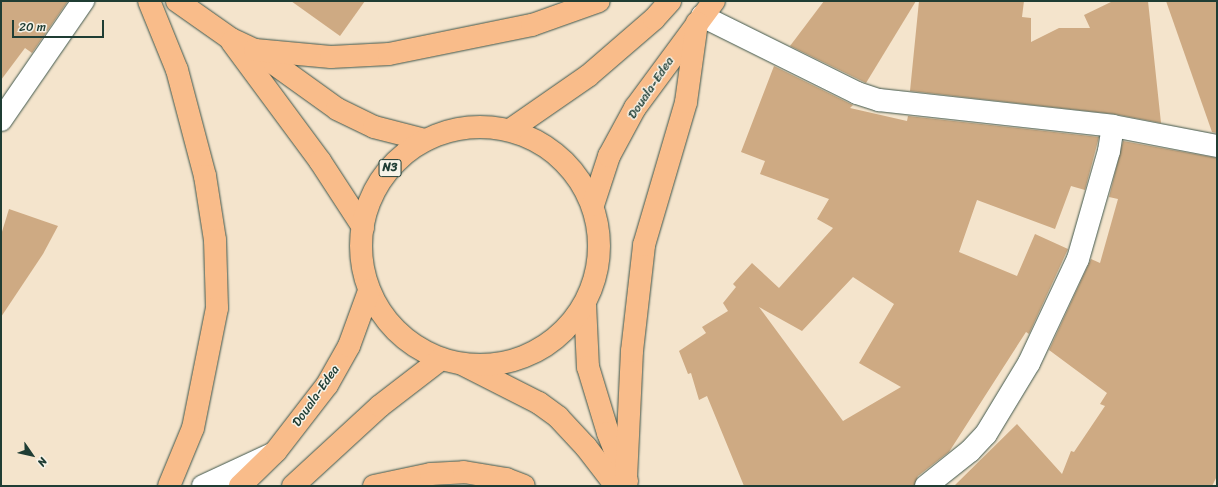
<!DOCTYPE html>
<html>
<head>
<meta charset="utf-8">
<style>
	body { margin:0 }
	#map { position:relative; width:1218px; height:487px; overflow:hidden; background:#f4e4cc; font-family:Sriracha,sans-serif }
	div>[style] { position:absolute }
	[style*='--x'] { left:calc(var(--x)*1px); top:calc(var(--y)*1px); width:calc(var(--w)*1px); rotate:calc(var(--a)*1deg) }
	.building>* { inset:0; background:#ceaa83 }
	.roads { filter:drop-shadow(0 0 1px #3f564b) drop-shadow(0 0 1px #3f564b) }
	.minor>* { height:22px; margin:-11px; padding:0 11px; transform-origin:11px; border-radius:11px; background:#fff }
	.major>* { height:22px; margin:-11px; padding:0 11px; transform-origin:11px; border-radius:11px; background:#f9bc8a }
	.highway>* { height:22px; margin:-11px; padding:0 11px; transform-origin:11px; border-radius:11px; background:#f9bc8a }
	.highway>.ring { margin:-11px; padding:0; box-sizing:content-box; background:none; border:22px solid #f9bc8a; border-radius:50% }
	span { translate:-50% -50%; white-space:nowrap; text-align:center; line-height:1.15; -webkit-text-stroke:3px #f7f3e8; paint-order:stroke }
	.shield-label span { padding:1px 3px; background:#f7f3e8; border:1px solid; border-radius:3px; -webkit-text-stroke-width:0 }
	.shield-label { font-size:12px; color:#1f3d34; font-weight:700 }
	.street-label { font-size:13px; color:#1f3d34 }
	.frame { position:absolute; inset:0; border:2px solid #1f3d34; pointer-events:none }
	.north { position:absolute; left:12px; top:435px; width:40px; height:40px; -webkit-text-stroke:3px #f7f3e8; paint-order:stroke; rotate:124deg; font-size:11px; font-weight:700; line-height:16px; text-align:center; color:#1f3d34 }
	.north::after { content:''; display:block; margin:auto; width:14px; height:18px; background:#1f3d34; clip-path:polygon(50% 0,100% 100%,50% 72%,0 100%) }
	.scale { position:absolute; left:12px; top:20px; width:92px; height:18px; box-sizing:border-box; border:2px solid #1f3d34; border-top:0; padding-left:5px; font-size:12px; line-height:14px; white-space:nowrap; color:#1f3d34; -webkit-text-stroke:3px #f7f3e8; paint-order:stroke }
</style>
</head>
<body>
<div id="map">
	<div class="building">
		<i style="clip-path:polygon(1px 1px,68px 1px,32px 53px,25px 48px,1px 80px)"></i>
		<i style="clip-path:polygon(291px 1px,365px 1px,340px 36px)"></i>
		<i style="clip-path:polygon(824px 1px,916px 1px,866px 83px,790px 46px)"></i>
		<i style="clip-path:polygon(919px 1px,1024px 1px,1022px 17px,1031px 18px,1031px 42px,1059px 28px,1090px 28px,1084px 15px,1113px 1px,1148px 1px,1161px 123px,1114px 114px,910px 91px)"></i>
		<i style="clip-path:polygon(1166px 1px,1217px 1px,1217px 133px,1212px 132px)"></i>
		<i style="clip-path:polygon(evenodd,774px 66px,853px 105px,850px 108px,907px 121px,908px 116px,1099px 137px,1085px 190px,1071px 186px,1055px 229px,977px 200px,959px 252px,1017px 276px,1035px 234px,1068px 249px,1029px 334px,1026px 332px,949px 452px,918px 476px,914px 486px,744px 486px,707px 396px,699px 400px,691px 373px,688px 374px,679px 351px,706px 333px,702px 327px,728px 311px,723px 303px,736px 287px,733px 284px,752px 263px,779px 288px,833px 228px,817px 219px,829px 199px,760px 174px,765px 161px,741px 152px,774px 66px,853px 277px,894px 304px,859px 363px,901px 387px,843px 421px,759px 307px,802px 331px,853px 277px)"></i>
		<i style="clip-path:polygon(1123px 141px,1217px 158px,1217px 476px,1212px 486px,954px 486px,1017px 424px,1062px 474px,1071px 451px,1074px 452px,1105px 406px,1100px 404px,1107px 393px,1049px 350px,1091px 259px,1100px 263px,1118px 199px,1109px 197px)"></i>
		<i style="clip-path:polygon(9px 209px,58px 226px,43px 254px,1px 317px,1px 235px)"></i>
	</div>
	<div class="roads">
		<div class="minor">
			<i style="--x:702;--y:16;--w:173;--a:26.4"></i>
			<i style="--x:857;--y:93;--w:23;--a:18"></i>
			<i style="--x:879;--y:100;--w:235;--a:6.3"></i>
			<i style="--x:1113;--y:126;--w:106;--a:10.9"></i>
			<i style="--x:1;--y:120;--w:145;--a:-55.4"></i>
			<i style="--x:203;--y:486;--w:76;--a:-24.9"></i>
			<i style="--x:926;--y:486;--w:56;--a:-38.5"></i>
			<i style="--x:970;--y:451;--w:23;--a:-47"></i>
			<i style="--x:986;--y:434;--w:83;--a:-58.8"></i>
			<i style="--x:1029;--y:363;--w:115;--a:-64.8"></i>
			<i style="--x:1078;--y:259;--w:112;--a:-74"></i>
			<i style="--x:1109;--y:151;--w:25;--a:-81"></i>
		</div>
		<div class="major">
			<i style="--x:177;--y:1;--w:66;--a:35.1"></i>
			<i style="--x:231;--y:39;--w:26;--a:25"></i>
			<i style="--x:255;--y:50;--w:101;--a:35.7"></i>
			<i style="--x:337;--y:109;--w:41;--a:25.9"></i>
			<i style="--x:374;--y:127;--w:53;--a:14.3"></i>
			<i style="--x:232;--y:42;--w:148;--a:53.5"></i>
			<i style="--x:320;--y:161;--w:79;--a:56.9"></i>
			<i style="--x:585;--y:304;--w:63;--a:87.3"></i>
			<i style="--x:588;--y:367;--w:69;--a:73.1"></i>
			<i style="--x:608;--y:433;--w:52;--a:68.4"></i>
			<i style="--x:464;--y:365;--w:84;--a:26.9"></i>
			<i style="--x:539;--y:403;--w:24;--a:36"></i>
			<i style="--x:558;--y:417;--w:41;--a:47"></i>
			<i style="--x:586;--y:447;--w:49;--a:52.4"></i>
		</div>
		<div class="highway">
			<i style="--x:149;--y:1;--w:74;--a:67.9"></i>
			<i style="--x:177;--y:70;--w:110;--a:75.2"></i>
			<i style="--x:205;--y:176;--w:65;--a:81.1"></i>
			<i style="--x:215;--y:240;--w:68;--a:88.3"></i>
			<i style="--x:217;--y:308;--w:122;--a:101.3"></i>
			<i style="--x:193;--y:428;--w:63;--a:112.5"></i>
			<i style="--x:255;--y:50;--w:76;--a:5.3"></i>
			<i style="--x:331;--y:57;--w:58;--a:-3"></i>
			<i style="--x:389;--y:54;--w:146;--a:-11.5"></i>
			<i style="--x:532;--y:25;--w:71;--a:-19.7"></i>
			<i class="ring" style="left:361px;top:127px;width:216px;height:216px"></i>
			<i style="--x:510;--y:130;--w:95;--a:-34.7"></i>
			<i style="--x:588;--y:76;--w:87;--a:-40.8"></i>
			<i style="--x:654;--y:19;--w:24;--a:-48"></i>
			<i style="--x:593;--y:205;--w:52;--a:-71.9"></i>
			<i style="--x:609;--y:156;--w:55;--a:-61.6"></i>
			<i style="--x:635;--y:108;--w:133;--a:-53.6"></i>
			<i style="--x:626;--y:478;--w:127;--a:-87.3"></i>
			<i style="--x:632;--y:351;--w:107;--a:-83.5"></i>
			<i style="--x:644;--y:245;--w:149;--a:-73.6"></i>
			<i style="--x:686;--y:102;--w:80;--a:-82.1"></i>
			<i style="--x:240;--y:486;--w:50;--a:-44.2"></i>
			<i style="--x:276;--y:451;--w:83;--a:-52.3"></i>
			<i style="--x:327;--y:385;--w:45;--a:-60.6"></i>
			<i style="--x:349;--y:346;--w:59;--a:-70"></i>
			<i style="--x:293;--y:486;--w:118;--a:-42.6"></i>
			<i style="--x:380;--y:406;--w:77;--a:-37.6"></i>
			<i style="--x:374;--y:486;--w:58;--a:-11.9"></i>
			<i style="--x:431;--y:474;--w:33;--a:-3"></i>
			<i style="--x:464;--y:472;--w:43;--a:9.5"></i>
			<i style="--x:506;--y:479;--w:19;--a:21"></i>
		</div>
	</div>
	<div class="shield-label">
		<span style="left:390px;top:168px">N3</span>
	</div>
	<div class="street-label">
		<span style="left:651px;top:88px;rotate:-56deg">Douala-Edea</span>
		<span style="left:316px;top:396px;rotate:-55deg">Douala-Edea</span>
	</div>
	<div class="frame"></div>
	<div class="north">N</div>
	<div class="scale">20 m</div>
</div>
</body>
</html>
